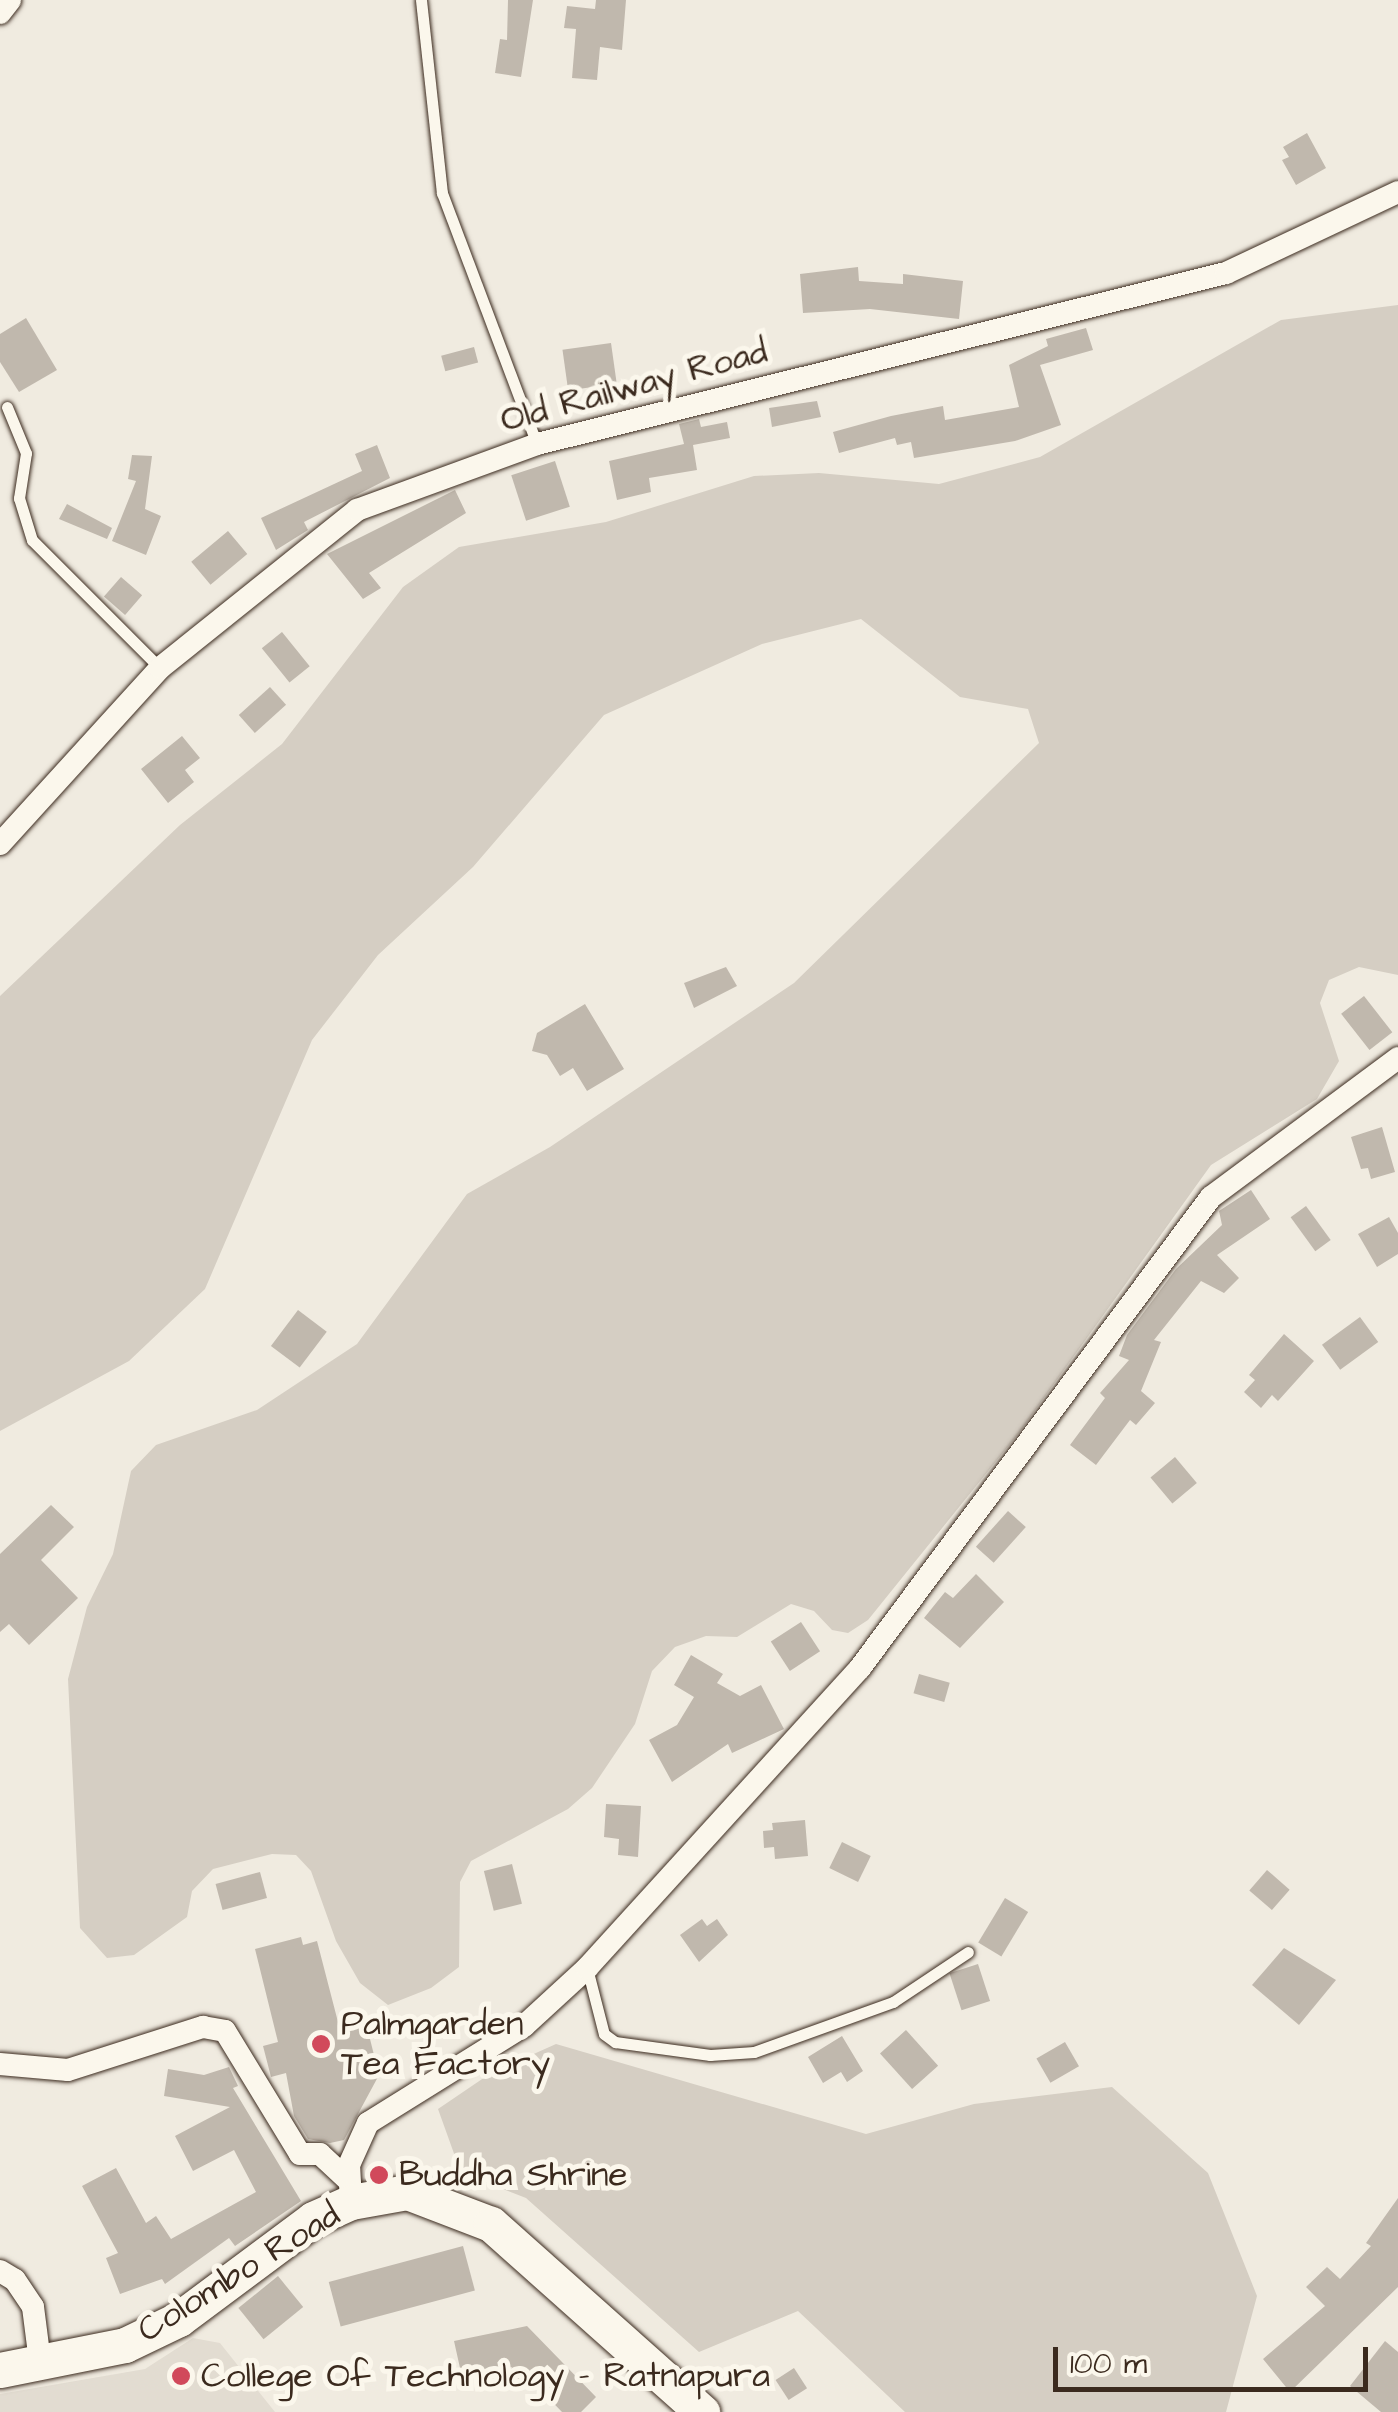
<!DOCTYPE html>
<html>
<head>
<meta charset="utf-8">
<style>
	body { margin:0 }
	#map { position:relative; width:1398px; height:2412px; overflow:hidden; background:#f0ebe0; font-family:"Architects Daughter",sans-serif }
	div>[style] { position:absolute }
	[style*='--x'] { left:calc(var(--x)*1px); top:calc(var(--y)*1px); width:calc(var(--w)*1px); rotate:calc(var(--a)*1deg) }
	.built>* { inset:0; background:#e2dcd1 }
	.green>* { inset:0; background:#d5cec3 }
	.building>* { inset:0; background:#c0b8ad; transform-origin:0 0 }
	.roads { filter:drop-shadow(0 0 2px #3b2a1e) drop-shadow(0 0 2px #3b2a1e) }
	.service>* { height:11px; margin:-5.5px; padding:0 5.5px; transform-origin:5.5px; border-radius:5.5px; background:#fbf7ec }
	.minor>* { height:22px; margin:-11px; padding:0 11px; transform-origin:11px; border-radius:11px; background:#fbf7ec }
	.trunk>* { height:35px; margin:-17.5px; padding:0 17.5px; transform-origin:17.5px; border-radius:17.5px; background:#fbf7ec }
	.dots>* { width:28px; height:28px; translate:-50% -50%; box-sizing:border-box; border:5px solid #fbf7ec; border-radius:50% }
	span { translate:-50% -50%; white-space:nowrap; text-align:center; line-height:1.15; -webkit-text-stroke:10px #fbf7ec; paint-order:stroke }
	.street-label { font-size:35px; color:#3b2a1e }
	.poi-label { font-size:35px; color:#3b2a1e }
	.left { translate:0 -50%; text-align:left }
	.scale { position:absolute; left:1053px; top:2347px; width:315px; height:45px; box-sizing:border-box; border:5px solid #3b2a1e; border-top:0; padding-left:12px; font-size:30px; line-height:35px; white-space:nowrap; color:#3b2a1e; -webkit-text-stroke:8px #fbf7ec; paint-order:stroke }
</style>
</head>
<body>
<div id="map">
	<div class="built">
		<i style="clip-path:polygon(193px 2338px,220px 2343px,275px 2412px,0 2412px,0 2394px,145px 2369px)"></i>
	</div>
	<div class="green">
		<i style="clip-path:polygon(1398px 305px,1398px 975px,1359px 967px,1329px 980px,1320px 1003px,1339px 1061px,1317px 1099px,1211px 1165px,1018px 1434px,868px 1620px,848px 1633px,832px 1630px,814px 1611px,791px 1604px,737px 1637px,706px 1636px,675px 1647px,652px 1671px,635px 1724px,592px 1788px,568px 1809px,471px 1861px,460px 1882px,459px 1967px,431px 1988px,388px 2005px,360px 1983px,336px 1941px,311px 1871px,296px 1855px,272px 1854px,213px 1869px,192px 1891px,187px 1917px,134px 1955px,107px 1958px,80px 1928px,68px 1679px,87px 1607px,113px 1554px,131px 1471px,156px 1445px,257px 1410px,357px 1344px,467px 1194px,550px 1147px,794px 983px,1039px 743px,1028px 709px,960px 697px,861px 619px,762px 644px,604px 715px,473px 867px,378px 955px,312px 1040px,205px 1289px,129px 1361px,0 1431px,0 996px,180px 825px,282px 744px,403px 587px,459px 547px,606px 522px,754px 476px,819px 473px,939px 484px,1040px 457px,1281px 320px)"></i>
		<i style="clip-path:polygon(556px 2044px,866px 2134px,974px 2104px,1112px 2087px,1208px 2173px,1257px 2296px,1226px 2412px,905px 2412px,798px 2311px,699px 2352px,526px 2198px,461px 2173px,438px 2109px,491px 2073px)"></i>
	</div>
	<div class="building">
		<i style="clip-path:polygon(508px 0,533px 0,521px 77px,495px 73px,500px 39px,507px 40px)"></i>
		<i style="clip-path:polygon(596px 0,626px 0,622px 50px,600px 47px,597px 80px,572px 78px,576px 29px,564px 28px,567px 6px,595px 9px)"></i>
		<i style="clip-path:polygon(1307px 133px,1326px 168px,1296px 185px,1282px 160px,1289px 157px,1283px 147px)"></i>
		<i style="clip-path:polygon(858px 267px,859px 281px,903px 284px,903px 274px,963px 281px,959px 319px,870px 309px,803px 313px,800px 274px)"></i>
		<i style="clip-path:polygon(26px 318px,57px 370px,19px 392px,0 362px,0 334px)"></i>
		<i style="clip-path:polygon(1086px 328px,1093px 350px,1040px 365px,1061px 425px,1015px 441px,914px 458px,911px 442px,897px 445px,895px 438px,839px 453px,833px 432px,891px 416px,943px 406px,945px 420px,1019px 407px,1009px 365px,1048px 346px,1046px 339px)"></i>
		<i style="left:611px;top:343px;width:41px;height:49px;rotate:82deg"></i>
		<i style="left:474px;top:347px;width:16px;height:34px;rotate:75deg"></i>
		<i style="clip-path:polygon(817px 401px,821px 417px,772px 427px,769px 408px)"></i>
		<i style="clip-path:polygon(699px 419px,701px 427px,727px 422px,730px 438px,693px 445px,697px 470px,649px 478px,651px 492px,617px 500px,609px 461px,684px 444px,679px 424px)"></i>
		<i style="clip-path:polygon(377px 445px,390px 478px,304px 522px,308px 530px,276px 550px,261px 518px,362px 471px,355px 454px)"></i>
		<i style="clip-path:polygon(132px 455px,152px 456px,145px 509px,161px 516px,146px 555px,112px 541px,136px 481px,128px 479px)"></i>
		<i style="left:555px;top:461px;width:48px;height:46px;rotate:72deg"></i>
		<i style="clip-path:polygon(455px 490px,466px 513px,369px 573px,381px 588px,363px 599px,327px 554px)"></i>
		<i style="clip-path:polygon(67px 504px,112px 528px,107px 539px,59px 519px)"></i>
		<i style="left:228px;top:531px;width:30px;height:48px;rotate:50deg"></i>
		<i style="left:121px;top:577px;width:28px;height:26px;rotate:41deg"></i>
		<i style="left:282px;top:632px;width:44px;height:26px;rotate:51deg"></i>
		<i style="left:270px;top:687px;width:24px;height:42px;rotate:48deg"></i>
		<i style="clip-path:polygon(182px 736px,200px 758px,185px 770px,194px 782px,168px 803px,141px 769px)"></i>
		<i style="clip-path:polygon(726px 967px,737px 986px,694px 1008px,684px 983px)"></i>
		<i style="left:1364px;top:996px;width:46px;height:29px;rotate:52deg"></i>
		<i style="clip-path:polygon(585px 1004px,624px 1069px,587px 1091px,573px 1068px,560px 1076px,547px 1055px,532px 1051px,537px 1033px)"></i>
		<i style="clip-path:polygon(1382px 1127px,1395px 1172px,1371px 1179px,1368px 1168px,1361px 1169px,1351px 1137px)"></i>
		<i style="clip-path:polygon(1251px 1190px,1270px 1219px,1217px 1255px,1239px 1278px,1224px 1293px,1201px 1281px,1154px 1340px,1161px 1342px,1141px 1391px,1155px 1403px,1136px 1425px,1130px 1420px,1096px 1465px,1070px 1445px,1105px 1398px,1100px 1393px,1129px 1360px,1119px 1356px,1127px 1335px,1176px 1269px,1222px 1225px,1219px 1211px)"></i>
		<i style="left:1306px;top:1206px;width:42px;height:19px;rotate:54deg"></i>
		<i style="clip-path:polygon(1389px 1217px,1398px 1233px,1398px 1254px,1377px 1267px,1358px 1234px)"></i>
		<i style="left:298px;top:1310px;width:36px;height:45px;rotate:37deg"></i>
		<i style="left:1360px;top:1317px;width:31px;height:47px;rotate:54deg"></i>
		<i style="clip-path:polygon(1284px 1334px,1314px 1361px,1278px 1401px,1272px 1395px,1261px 1408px,1244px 1392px,1255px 1380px,1249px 1375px)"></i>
		<i style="left:1175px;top:1457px;width:34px;height:32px;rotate:50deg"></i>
		<i style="clip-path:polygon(51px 1505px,74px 1527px,41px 1560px,78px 1598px,29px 1645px,9px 1624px,0 1632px,0 1554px)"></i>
		<i style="left:1008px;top:1511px;width:24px;height:48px;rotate:42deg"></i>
		<i style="clip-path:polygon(976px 1574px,1004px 1602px,960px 1648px,924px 1618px,945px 1592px,953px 1598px)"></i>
		<i style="left:801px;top:1622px;width:35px;height:36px;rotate:57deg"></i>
		<i style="clip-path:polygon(691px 1655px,723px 1674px,717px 1683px,740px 1696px,761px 1685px,784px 1729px,732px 1753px,728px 1744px,672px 1782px,649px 1740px,677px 1725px,694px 1697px,674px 1685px)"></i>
		<i style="left:919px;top:1674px;width:32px;height:20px;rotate:16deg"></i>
		<i style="clip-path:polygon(606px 1804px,641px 1806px,638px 1857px,618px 1855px,619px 1839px,604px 1837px)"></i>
		<i style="clip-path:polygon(805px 1820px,808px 1856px,775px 1859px,774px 1847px,764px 1848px,763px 1831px,773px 1830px,772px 1823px)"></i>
		<i style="left:842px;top:1842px;width:32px;height:29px;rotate:26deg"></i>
		<i style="left:512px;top:1864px;width:41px;height:29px;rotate:76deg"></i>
		<i style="left:1267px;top:1870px;width:30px;height:27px;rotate:41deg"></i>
		<i style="left:260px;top:1872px;width:27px;height:46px;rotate:75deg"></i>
		<i style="left:1005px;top:1898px;width:27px;height:52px;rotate:31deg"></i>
		<i style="clip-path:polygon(702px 1919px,707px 1926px,717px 1919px,728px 1935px,699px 1962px,680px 1935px)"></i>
		<i style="clip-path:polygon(301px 1937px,303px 1945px,317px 1941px,338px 2022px,364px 2015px,379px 2075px,344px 2140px,330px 2143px,308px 2139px,294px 2116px,286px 2073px,271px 2077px,263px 2046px,278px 2042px,255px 1949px)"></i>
		<i style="clip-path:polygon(1284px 1948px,1336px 1980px,1299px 2025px,1252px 1985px)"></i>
		<i style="left:978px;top:1964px;width:39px;height:30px;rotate:72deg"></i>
		<i style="left:906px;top:2030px;width:48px;height:35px;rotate:48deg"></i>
		<i style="clip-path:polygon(842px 2036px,863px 2071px,847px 2082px,841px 2072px,823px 2083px,808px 2057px)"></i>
		<i style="left:1065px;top:2042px;width:28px;height:33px;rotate:60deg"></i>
		<i style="clip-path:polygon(229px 2067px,238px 2086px,233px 2088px,301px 2201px,235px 2246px,229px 2238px,165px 2284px,162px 2279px,120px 2294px,106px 2258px,118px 2253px,82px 2186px,116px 2168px,146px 2223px,156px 2216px,171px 2239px,256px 2192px,234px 2150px,193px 2171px,175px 2136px,230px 2107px,164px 2096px,168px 2069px,204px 2075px)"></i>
		<i style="clip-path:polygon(1398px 2198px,1398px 2287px,1290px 2392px,1263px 2359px,1325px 2306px,1306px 2287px,1327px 2267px,1340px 2279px,1371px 2246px,1366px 2243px)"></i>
		<i style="left:463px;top:2246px;width:46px;height:139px;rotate:75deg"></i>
		<i style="left:278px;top:2276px;width:40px;height:51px;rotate:51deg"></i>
		<i style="clip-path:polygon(527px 2326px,596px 2397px,581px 2412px,562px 2412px,529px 2378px,525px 2389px,506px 2382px,512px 2367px,462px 2377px,454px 2341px)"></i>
		<i style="clip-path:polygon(1385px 2341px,1398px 2352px,1398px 2412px,1381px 2412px,1350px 2386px)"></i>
		<i style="left:794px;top:2368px;width:24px;height:22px;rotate:57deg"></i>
	</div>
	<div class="roads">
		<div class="service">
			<i style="--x:421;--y:0;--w:194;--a:83.8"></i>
			<i style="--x:442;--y:193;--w:268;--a:69.3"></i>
			<i style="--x:7;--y:407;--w:50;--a:67.6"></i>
			<i style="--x:26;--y:453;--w:46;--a:98.8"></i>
			<i style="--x:19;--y:498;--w:44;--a:72.8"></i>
			<i style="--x:32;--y:540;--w:181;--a:45"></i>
			<i style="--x:587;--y:1968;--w:68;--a:75.6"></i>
			<i style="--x:604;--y:2034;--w:14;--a:36"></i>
			<i style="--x:615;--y:2042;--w:96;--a:7.8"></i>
			<i style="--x:710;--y:2055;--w:44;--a:-3.9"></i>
			<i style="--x:754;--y:2052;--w:148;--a:-19.8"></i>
			<i style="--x:893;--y:2002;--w:90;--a:-33.7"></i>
		</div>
		<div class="minor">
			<i style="--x:0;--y:13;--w:16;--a:-52"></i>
			<i style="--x:0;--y:844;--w:238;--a:-47.7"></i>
			<i style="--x:160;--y:668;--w:253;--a:-38.7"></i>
			<i style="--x:357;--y:510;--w:192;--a:-20.1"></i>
			<i style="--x:537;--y:444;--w:710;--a:-13.94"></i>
			<i style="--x:1226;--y:273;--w:190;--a:-25.2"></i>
			<i style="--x:0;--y:2064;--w:68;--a:5"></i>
			<i style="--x:68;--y:2070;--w:142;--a:-17.7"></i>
			<i style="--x:203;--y:2027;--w:22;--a:10"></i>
			<i style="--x:225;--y:2031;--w:144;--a:58.6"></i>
			<i style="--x:300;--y:2154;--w:20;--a:0"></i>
			<i style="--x:320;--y:2154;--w:40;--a:43"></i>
			<i style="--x:351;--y:2202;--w:37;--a:-93"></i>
			<i style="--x:349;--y:2165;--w:46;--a:-65.7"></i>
			<i style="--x:368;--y:2123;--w:184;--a:-31.9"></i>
			<i style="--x:524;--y:2026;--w:86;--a:-42.6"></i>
			<i style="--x:587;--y:1968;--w:406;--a:-47.7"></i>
			<i style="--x:860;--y:1668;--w:587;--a:-53.31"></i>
			<i style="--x:1211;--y:1197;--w:233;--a:-36.6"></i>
			<i style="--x:0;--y:2271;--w:17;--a:31"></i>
			<i style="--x:15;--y:2280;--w:32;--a:56"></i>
			<i style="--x:33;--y:2307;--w:55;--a:82.7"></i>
		</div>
		<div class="trunk">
			<i style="--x:0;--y:2370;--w:127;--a:-11.3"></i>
			<i style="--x:125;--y:2345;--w:60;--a:-25.7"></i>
			<i style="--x:179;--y:2319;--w:167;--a:-36.7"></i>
			<i style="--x:313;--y:2219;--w:42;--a:-24.1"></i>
			<i style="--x:351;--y:2202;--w:57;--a:-10.1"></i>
			<i style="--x:407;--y:2192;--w:90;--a:20.9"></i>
			<i style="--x:491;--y:2224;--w:283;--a:41.7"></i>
		</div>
	</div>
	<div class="dots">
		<i style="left:321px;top:2044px;background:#d1495b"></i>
		<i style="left:379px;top:2175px;background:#d1495b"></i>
		<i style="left:181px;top:2376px;background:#d1495b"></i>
	</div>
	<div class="street-label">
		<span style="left:634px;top:386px;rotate:-15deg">Old Railway Road</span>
		<span style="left:239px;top:2273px;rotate:-32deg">Colombo Road</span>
	</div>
	<div class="poi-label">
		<span class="left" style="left:341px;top:2044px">Palmgarden<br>Tea Factory</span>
		<span class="left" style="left:399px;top:2175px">Buddha Shrine</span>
		<span class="left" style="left:201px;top:2376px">College Of Technology - Ratnapura</span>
	</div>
	<div class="scale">100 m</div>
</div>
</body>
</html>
